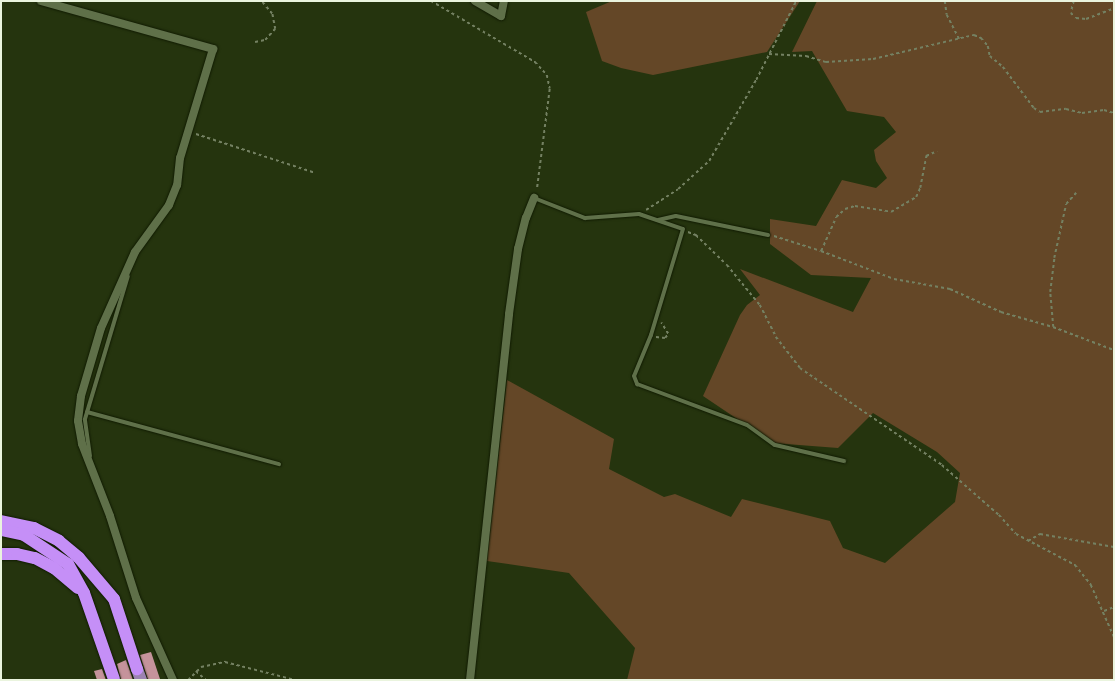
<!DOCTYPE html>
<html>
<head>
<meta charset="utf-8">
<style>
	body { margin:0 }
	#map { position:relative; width:1115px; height:681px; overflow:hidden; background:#25340e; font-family:Quicksand,sans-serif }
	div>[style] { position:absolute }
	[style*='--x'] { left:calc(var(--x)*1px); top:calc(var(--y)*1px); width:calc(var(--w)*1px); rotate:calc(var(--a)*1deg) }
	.green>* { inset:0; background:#644727 }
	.building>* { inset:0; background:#c5939b }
	.path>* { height:1.5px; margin-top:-0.75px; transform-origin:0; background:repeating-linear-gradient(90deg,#748162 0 3px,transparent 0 6px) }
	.roads { filter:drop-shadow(0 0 1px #101a01) drop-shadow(0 0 1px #101a01) }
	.service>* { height:4px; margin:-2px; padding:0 2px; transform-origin:2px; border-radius:2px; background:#5f7049 }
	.minor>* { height:8px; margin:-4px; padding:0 4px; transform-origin:4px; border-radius:4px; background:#5f7049 }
	.primary>* { height:12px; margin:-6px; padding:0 6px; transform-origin:6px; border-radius:6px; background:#9c83b1 }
	.motorway>* { height:12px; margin:-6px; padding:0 6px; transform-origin:6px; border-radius:6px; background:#c58ff7 }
	span { translate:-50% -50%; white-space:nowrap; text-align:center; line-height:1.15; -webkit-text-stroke:4px #25340e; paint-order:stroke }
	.frame { position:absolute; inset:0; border:2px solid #eaf4de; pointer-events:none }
</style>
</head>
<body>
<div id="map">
	<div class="green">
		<i style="clip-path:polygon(612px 1px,800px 1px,767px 52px,653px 75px,621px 68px,602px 61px,586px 12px)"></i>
		<i style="clip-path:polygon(817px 1px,1114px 1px,1114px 680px,627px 680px,635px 648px,569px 573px,487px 561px,507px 380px,614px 439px,609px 469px,664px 497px,675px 494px,731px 517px,742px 499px,830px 521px,843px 548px,885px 563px,955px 502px,960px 473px,937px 452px,873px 413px,838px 448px,773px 443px,703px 396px,740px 315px,747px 305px,760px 295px,740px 269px,853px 312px,871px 278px,811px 275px,770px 244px,770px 219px,816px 226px,842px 180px,876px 188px,887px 178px,876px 161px,874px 150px,896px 132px,884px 117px,847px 111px,812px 51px,792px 52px)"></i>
	</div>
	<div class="building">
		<i style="clip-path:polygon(151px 652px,160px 679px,156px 680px,148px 680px,140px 655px)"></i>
		<i style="clip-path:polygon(126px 660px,130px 671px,133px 680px,121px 680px,117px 664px)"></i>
		<i style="clip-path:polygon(102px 669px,106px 680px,97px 680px,94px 671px)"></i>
	</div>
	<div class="path">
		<i style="--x:431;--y:1;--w:121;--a:30.4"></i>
		<i style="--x:535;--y:62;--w:18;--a:47"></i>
		<i style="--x:547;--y:75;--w:14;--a:78"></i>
		<i style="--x:550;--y:89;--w:102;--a:97.3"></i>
		<i style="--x:945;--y:1;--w:14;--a:82"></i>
		<i style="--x:947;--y:15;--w:27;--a:63"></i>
		<i style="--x:1074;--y:1;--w:12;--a:104"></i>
		<i style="--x:1071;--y:13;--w:7;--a:45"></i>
		<i style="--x:1076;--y:18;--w:10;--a:6"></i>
		<i style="--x:1086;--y:19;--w:30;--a:-21"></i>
		<i style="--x:255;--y:42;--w:10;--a:-11"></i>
		<i style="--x:265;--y:40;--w:15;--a:-48"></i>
		<i style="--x:275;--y:29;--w:15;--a:-101"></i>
		<i style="--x:272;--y:14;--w:17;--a:-130"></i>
		<i style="--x:769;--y:54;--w:37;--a:3"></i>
		<i style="--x:806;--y:56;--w:21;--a:17"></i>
		<i style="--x:826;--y:62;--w:47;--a:-3.7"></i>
		<i style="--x:873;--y:59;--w:104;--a:-13.4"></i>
		<i style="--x:974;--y:35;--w:8;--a:23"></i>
		<i style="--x:981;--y:38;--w:11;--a:49"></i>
		<i style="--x:988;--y:46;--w:10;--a:79"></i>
		<i style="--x:990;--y:56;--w:17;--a:40"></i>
		<i style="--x:1003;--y:67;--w:51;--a:52.9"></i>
		<i style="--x:1034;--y:108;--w:7;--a:34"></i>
		<i style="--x:1040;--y:112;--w:26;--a:-7"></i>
		<i style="--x:1066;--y:109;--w:16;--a:14"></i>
		<i style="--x:1082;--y:113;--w:22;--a:-8"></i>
		<i style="--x:1104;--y:110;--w:10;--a:17"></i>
		<i style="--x:196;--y:134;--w:125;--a:18.1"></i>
		<i style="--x:646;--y:210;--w:38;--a:-33"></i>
		<i style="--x:678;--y:189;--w:42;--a:-42.1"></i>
		<i style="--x:709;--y:161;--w:94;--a:-59.9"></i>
		<i style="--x:756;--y:80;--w:89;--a:-63.1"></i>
		<i style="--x:688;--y:232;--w:9;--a:21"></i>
		<i style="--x:696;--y:235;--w:43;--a:44.1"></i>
		<i style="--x:727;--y:265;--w:52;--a:50.5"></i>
		<i style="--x:760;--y:305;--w:36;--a:63"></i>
		<i style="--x:776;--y:337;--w:39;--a:52"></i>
		<i style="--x:800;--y:368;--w:172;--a:34.3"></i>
		<i style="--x:942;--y:465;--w:76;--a:41.3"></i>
		<i style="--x:999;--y:515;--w:25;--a:48"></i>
		<i style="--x:1016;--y:534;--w:67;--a:27.7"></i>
		<i style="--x:1075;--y:565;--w:26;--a:51"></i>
		<i style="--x:1091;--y:585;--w:57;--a:66.1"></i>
		<i style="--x:774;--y:236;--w:49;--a:17.7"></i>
		<i style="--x:821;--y:251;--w:78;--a:21"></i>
		<i style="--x:894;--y:279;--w:57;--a:10.1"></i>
		<i style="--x:950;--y:289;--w:56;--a:24.3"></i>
		<i style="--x:1001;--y:312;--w:54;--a:16.1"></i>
		<i style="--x:1053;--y:327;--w:65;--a:20.7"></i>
		<i style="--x:821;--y:251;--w:37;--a:-66"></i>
		<i style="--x:836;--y:217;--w:12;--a:-42"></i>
		<i style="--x:845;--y:209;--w:10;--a:-17"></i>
		<i style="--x:855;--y:206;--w:36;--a:9"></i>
		<i style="--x:891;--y:212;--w:29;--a:-31"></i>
		<i style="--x:916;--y:197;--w:10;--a:-66"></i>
		<i style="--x:920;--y:188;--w:33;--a:-79"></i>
		<i style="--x:926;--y:156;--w:12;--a:-24"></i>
		<i style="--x:1053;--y:327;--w:35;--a:-95"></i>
		<i style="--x:1050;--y:292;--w:34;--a:-83"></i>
		<i style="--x:1054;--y:258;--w:55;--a:-77.5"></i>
		<i style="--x:1066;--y:204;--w:15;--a:-48"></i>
		<i style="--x:656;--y:337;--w:9;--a:6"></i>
		<i style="--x:665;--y:338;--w:5;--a:-53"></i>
		<i style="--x:668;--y:334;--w:13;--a:-122"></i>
		<i style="--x:1028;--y:541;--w:14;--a:-30"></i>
		<i style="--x:1040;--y:534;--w:75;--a:10"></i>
		<i style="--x:1104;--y:611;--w:11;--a:-22"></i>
		<i style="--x:196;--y:671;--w:13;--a:42"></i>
		<i style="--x:188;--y:680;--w:18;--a:-45"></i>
		<i style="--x:201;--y:667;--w:25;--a:-12"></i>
		<i style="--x:225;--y:662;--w:72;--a:14.4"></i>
	</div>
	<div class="roads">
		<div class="service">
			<i style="--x:534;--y:198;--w:55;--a:21.4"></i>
			<i style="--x:585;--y:218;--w:54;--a:-4.2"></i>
			<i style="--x:639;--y:214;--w:46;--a:18.8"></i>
			<i style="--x:683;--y:229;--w:111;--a:106.8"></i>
			<i style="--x:651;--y:335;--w:44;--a:112.5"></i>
			<i style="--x:634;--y:376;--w:9;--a:69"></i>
			<i style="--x:637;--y:384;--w:117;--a:20.4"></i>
			<i style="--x:747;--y:425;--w:34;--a:36"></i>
			<i style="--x:775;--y:445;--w:71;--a:13.1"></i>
			<i style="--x:658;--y:220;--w:18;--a:-13"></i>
			<i style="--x:676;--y:216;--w:94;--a:11.7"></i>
			<i style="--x:87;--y:412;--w:199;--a:15.2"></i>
			<i style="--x:90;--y:456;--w:37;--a:-98"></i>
			<i style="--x:85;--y:419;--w:149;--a:-73.3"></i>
		</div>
		<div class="minor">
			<i style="--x:41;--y:1;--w:179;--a:15.6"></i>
			<i style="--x:213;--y:49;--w:114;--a:106.8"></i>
			<i style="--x:180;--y:158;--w:27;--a:96"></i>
			<i style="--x:177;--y:185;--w:22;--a:112"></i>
			<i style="--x:169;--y:205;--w:58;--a:125.9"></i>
			<i style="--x:135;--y:252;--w:83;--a:114.1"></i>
			<i style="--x:101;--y:328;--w:71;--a:106.4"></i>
			<i style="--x:81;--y:396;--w:25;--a:97"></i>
			<i style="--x:78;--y:421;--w:23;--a:80"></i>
			<i style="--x:82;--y:444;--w:77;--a:68.7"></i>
			<i style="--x:110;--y:516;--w:86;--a:72.4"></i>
			<i style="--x:136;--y:598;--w:90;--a:65.7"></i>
			<i style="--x:475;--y:1;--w:30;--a:30"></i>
			<i style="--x:501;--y:16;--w:15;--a:-79"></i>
			<i style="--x:470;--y:680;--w:368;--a:-83.9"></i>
			<i style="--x:509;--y:314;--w:66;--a:-82.1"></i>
			<i style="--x:518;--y:249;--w:32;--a:-76"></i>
			<i style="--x:526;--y:218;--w:22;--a:-68"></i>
		</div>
		<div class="primary">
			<i style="--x:137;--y:669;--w:12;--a:70"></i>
		</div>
		<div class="motorway">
			<i style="--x:1;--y:521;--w:34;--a:12"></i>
			<i style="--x:34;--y:528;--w:28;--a:27"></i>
			<i style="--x:59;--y:541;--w:26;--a:40"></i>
			<i style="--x:79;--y:558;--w:54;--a:49.5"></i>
			<i style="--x:114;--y:599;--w:74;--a:71.8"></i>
			<i style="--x:1;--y:530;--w:24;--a:12"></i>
			<i style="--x:24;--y:535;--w:53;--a:33.4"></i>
			<i style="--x:68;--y:564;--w:33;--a:61"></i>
			<i style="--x:84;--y:593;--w:91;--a:70.8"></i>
			<i style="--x:1;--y:554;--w:16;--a:0"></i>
			<i style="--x:17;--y:554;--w:18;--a:13"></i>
			<i style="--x:35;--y:558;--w:21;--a:28"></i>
			<i style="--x:54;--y:568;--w:31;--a:40"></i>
		</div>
	</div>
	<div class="frame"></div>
</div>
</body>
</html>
